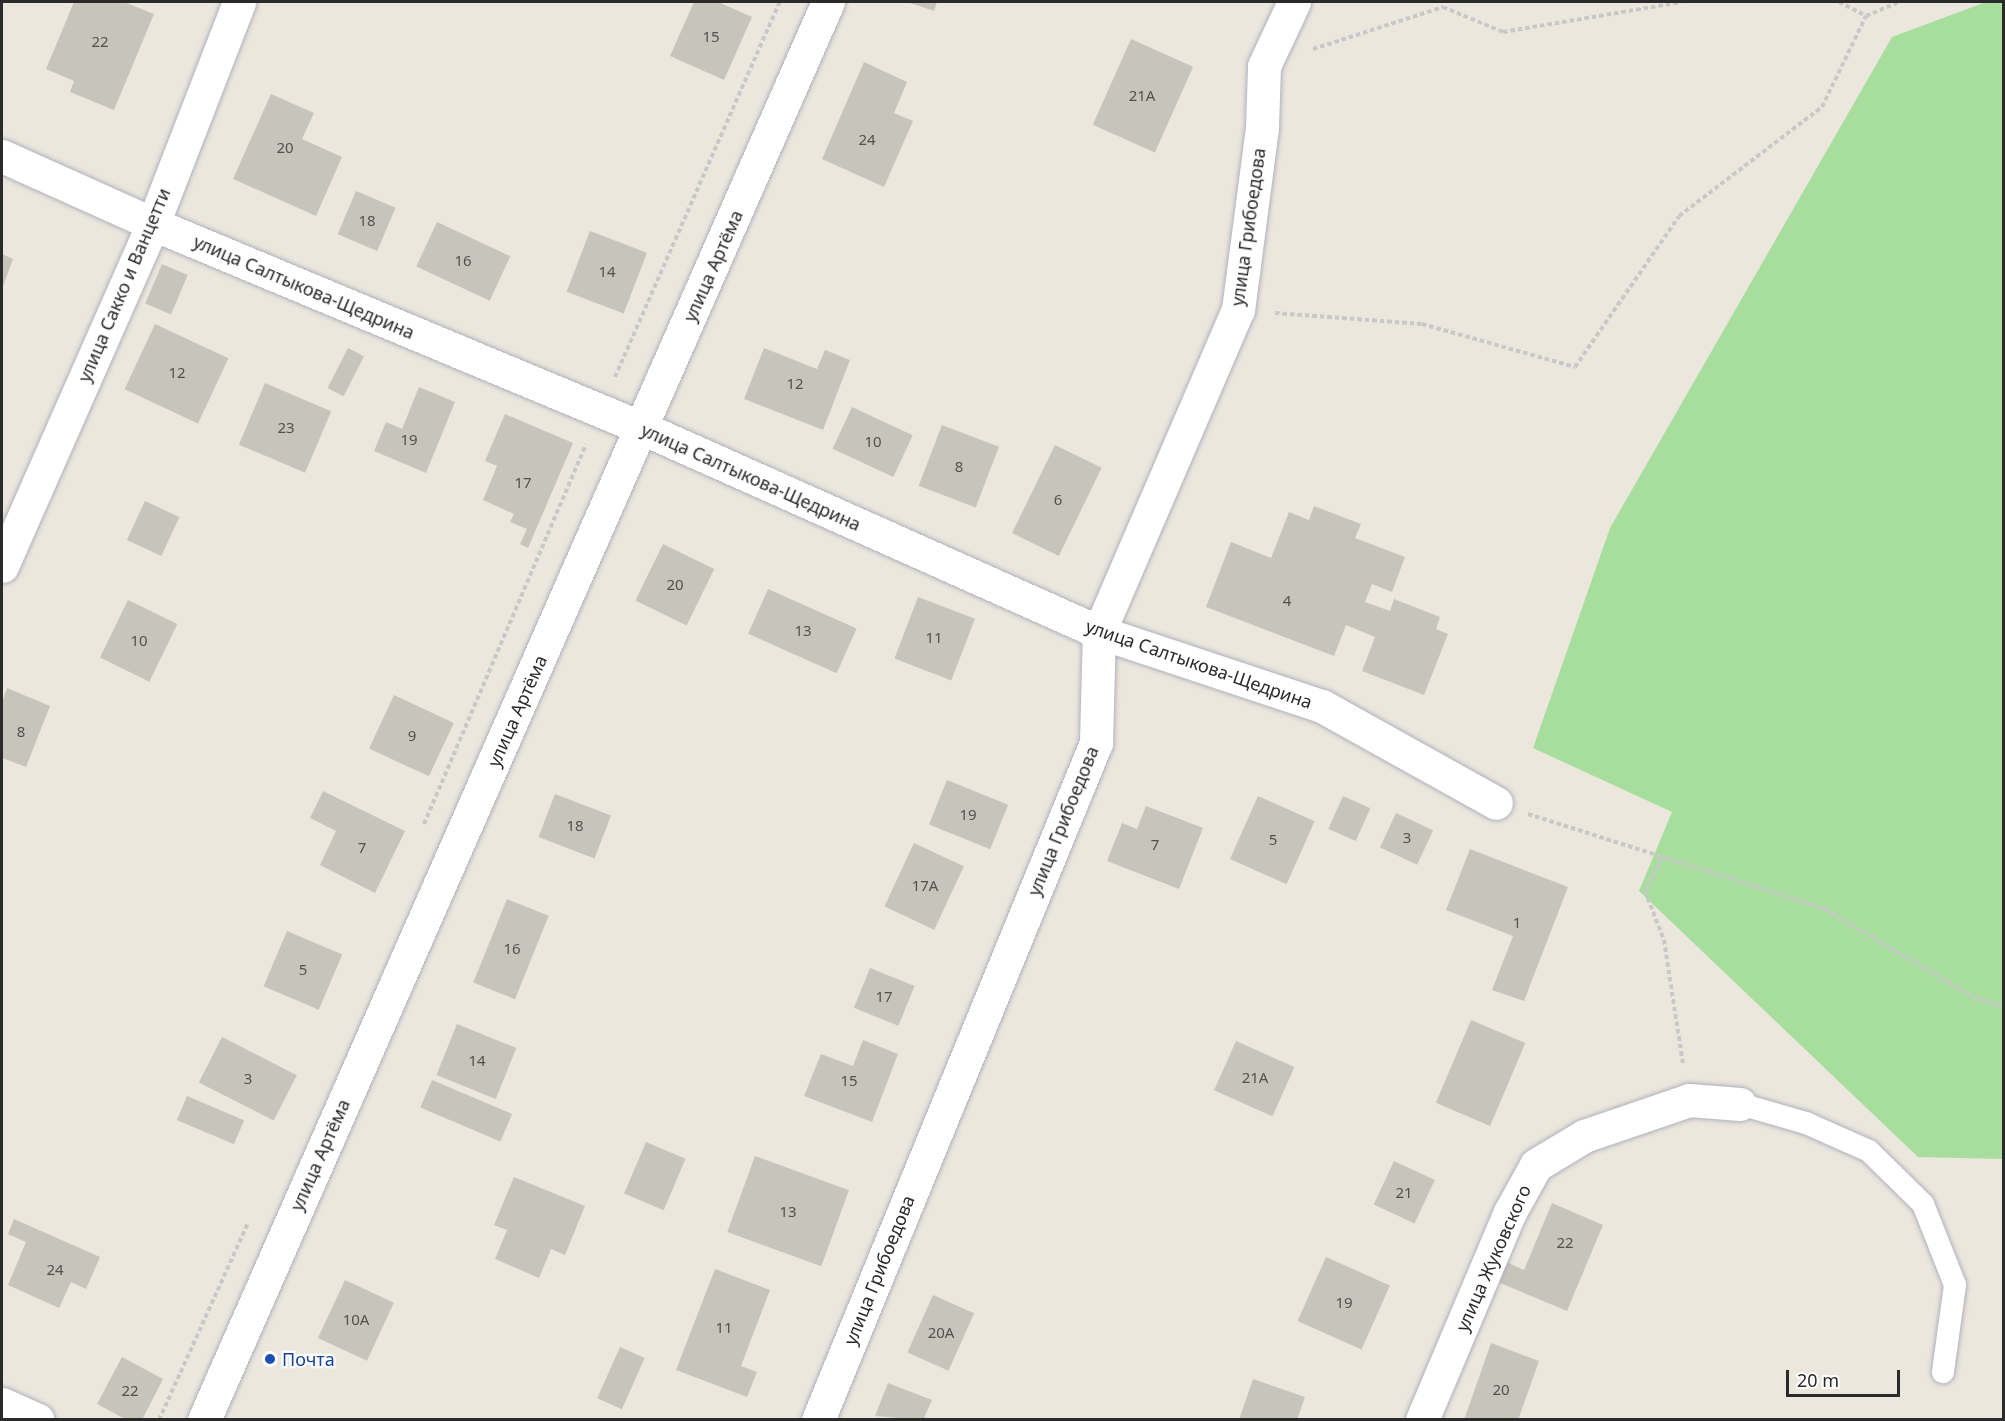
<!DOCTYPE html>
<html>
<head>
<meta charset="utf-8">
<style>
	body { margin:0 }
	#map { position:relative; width:2005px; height:1421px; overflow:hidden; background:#ebe7dd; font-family:"Noto Sans",sans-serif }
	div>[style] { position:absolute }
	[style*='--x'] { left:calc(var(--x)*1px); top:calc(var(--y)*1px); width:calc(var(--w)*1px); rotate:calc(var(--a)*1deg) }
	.green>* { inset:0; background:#a8de9d }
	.building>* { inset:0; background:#c7c5bb; transform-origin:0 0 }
	.path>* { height:4px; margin-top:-2px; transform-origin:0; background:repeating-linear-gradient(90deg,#c8c8c8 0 4.5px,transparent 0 7.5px) }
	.roads { filter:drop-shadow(0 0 2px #b0b1bd) drop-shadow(0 0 2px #b0b1bd) }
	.lane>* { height:22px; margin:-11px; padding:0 11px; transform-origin:11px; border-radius:11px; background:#fff }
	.street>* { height:33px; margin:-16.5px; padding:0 16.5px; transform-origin:16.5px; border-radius:16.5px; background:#fff }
	.secondary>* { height:33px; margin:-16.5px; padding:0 16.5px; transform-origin:16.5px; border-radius:16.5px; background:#fff }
	.dots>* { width:16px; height:16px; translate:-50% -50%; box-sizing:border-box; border:3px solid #fff; border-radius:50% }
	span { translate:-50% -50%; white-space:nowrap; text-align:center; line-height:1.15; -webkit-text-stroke:4.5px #fff; paint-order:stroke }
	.number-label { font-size:15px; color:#51514e }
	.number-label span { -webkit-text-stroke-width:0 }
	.street-label { font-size:18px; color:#2a2a2a }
	.transit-label { font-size:18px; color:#164399 }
	.left { translate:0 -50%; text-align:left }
	.frame { position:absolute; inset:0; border:3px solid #2a2a2a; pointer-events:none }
	.scale { position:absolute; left:1786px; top:1370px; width:114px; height:27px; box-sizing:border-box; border:3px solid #2a2a2a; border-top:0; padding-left:8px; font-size:18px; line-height:21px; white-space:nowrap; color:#2a2a2a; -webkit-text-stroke:4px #fff; paint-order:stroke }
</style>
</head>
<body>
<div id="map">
	<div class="green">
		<i style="clip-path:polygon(1986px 2px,2004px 2px,2003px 1159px,1918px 1157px,1639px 891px,1672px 812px,1533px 748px,1610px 528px,1892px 37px)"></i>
	</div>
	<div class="building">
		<i style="clip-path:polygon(74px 2px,124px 2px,154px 14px,114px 110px,70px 92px,74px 81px,46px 69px)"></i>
		<i style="clip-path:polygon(694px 2px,718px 2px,752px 17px,724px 80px,670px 56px)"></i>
		<i style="clip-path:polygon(907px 2px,937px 2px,934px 11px)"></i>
		<i style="left:1131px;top:39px;width:68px;height:94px;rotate:24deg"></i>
		<i style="clip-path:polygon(864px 62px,907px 82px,894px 113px,913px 121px,884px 187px,822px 159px)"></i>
		<i style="clip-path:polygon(271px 94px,314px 113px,302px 139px,342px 157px,316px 216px,233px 179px)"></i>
		<i style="left:356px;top:191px;width:43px;height:47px;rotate:23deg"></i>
		<i style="left:437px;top:222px;width:81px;height:49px;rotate:25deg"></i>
		<i style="left:590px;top:231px;width:61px;height:65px;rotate:21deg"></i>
		<i style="clip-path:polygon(2px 254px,13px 259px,2px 289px)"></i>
		<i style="left:162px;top:264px;width:28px;height:43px;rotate:23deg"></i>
		<i style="left:155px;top:324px;width:81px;height:72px;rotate:25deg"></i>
		<i style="left:348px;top:348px;width:18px;height:45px;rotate:27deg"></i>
		<i style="clip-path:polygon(764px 348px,817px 369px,825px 350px,850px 360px,823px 430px,744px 399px)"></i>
		<i style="left:265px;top:383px;width:72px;height:67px;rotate:23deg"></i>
		<i style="clip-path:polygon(419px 387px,455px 402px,426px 473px,374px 451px,386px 422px,402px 429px)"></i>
		<i style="left:852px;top:407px;width:67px;height:46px;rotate:25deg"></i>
		<i style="clip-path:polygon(505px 414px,573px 443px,528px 548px,520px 544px,527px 529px,510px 522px,514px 514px,483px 500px,497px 466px,485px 461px)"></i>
		<i style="left:942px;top:425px;width:61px;height:65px;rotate:21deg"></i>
		<i style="left:1055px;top:445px;width:52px;height:98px;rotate:26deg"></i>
		<i style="left:145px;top:501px;width:38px;height:43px;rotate:25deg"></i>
		<i style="clip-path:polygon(1314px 506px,1361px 524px,1355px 538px,1405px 557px,1392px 592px,1372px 584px,1365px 602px,1390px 611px,1394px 599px,1440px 617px,1436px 629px,1448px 634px,1424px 695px,1362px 671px,1375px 637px,1346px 625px,1334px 656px,1206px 607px,1231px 542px,1271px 558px,1289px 512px,1309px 520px)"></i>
		<i style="left:663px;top:544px;width:57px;height:63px;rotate:26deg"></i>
		<i style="left:768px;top:589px;width:97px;height:49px;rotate:24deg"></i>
		<i style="left:918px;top:597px;width:61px;height:66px;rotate:21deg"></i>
		<i style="left:128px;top:600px;width:55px;height:64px;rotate:26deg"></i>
		<i style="clip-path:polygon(7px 688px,50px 706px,26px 767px,2px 758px,2px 703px)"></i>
		<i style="left:394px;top:695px;width:66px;height:59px;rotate:25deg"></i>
		<i style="left:947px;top:780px;width:66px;height:48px;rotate:22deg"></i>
		<i style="clip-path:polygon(323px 791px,405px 831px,375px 893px,320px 865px,336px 831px,310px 818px)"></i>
		<i style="left:555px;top:794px;width:60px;height:46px;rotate:21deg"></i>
		<i style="left:1258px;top:796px;width:62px;height:69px;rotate:24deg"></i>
		<i style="left:1343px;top:796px;width:30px;height:36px;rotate:24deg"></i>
		<i style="clip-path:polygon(1146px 806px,1203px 828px,1179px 889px,1107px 861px,1122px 823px,1137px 829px)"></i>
		<i style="left:1396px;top:813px;width:41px;height:38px;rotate:25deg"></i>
		<i style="left:914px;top:843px;width:55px;height:70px;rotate:25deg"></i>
		<i style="clip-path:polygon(1470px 849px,1568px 887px,1524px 1001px,1492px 990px,1513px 936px,1446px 910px)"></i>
		<i style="left:507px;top:899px;width:45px;height:90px;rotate:22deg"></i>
		<i style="left:287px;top:931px;width:60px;height:60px;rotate:23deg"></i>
		<i style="left:870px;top:968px;width:48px;height:43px;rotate:22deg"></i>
		<i style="left:1471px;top:1020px;width:59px;height:90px;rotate:23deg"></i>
		<i style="left:457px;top:1024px;width:64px;height:55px;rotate:22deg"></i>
		<i style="left:222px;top:1037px;width:84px;height:51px;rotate:27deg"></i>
		<i style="clip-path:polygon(863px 1040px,898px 1054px,872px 1122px,804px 1096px,821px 1054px,853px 1066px)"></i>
		<i style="left:1236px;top:1041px;width:64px;height:54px;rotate:24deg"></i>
		<i style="left:432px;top:1080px;width:87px;height:30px;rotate:23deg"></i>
		<i style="left:187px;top:1096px;width:62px;height:26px;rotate:23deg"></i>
		<i style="left:646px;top:1142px;width:43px;height:56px;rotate:23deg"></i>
		<i style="left:755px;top:1156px;width:100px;height:81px;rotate:20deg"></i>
		<i style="left:1394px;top:1161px;width:45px;height:48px;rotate:25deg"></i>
		<i style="clip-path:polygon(514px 1177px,585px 1206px,565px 1255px,551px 1249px,539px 1278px,495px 1259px,507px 1230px,494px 1225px)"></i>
		<i style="clip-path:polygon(1552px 1203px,1603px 1225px,1567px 1311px,1498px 1282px,1506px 1262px,1524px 1270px)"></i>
		<i style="clip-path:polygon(14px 1219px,100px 1257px,86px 1289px,71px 1282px,59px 1308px,8px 1285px,26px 1242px,8px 1234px)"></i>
		<i style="left:1326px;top:1257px;width:70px;height:70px;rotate:24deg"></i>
		<i style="clip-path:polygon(715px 1269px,770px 1290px,741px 1366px,757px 1372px,747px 1397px,676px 1370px)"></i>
		<i style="left:345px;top:1280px;width:54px;height:64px;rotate:25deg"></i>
		<i style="left:933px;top:1295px;width:45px;height:63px;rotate:24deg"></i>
		<i style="clip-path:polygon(1491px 1343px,1539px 1361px,1518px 1420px,1464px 1420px)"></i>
		<i style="left:620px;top:1347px;width:27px;height:56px;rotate:24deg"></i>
		<i style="clip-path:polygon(122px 1357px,163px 1379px,142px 1420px,127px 1420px,97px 1404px)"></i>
		<i style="clip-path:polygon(1253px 1379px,1305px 1397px,1297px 1420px,1239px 1420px)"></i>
		<i style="clip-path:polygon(888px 1383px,932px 1400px,923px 1420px,875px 1416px)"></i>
	</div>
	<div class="path">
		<i style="--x:1839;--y:2;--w:30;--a:27"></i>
		<i style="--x:1313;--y:49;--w:137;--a:-17.9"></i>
		<i style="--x:1443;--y:7;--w:65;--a:22.6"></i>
		<i style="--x:1503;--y:32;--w:181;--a:-9.5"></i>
		<i style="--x:1275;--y:313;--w:147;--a:4.3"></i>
		<i style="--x:1422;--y:324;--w:159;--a:15.7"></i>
		<i style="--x:1575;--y:367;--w:183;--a:-55.4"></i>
		<i style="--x:1679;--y:216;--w:180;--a:-37.3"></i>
		<i style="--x:1822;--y:107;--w:101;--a:-64.2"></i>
		<i style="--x:1866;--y:16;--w:36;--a:-23"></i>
		<i style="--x:615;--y:377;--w:410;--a:-66.3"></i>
		<i style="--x:1528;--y:814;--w:312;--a:17.7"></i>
		<i style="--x:1825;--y:909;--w:174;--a:30.7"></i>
		<i style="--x:1975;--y:998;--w:30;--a:17"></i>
		<i style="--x:424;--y:824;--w:413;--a:-66.9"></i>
		<i style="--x:1662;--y:858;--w:37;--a:117"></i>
		<i style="--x:1645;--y:891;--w:53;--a:68.8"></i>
		<i style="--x:1664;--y:940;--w:125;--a:81.3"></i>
		<i style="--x:159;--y:1420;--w:216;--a:-65.7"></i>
	</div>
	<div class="roads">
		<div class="lane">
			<i style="--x:1740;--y:1104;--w:69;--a:16.1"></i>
			<i style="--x:1806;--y:1123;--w:69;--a:24"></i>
			<i style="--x:1869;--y:1151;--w:76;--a:44.5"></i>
			<i style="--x:1923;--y:1204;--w:87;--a:68.4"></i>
			<i style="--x:1955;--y:1285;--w:88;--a:97.9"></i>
		</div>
		<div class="street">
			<i style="--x:2;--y:156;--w:166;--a:24.2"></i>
			<i style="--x:153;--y:224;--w:530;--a:22.64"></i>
			<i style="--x:642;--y:428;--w:500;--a:24.06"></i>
			<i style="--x:1099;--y:632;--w:235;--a:18.4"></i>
			<i style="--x:1322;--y:706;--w:199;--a:29.1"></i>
			<i style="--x:2;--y:566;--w:374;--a:-66.2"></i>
			<i style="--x:153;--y:224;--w:238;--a:-68.8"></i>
			<i style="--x:2;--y:1404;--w:39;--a:24"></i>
			<i style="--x:818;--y:1420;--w:732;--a:-67.68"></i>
			<i style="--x:1096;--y:743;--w:111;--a:-88.5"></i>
			<i style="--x:1099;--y:632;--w:351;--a:-66.7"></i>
			<i style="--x:1238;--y:310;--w:185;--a:-82.5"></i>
			<i style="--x:1262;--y:127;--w:61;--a:-88.1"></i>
			<i style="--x:1264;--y:66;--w:71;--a:-64.9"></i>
			<i style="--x:1422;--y:1420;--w:226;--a:-67.1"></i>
			<i style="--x:1510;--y:1212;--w:54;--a:-61"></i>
			<i style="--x:1536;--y:1165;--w:56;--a:-31.1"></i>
			<i style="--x:1584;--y:1136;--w:111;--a:-18.9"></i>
			<i style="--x:1689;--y:1100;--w:51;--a:4.5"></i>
		</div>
		<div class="secondary">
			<i style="--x:204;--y:1420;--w:1549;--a:-66.25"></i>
		</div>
	</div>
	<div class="dots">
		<i style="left:270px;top:1359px;background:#1a4fb4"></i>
	</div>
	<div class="number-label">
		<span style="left:711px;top:37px">15</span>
		<span style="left:100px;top:42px">22</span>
		<span style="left:1142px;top:96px">21А</span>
		<span style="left:867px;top:140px">24</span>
		<span style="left:285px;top:148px">20</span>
		<span style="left:367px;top:221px">18</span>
		<span style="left:463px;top:261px">16</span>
		<span style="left:607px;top:272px">14</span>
		<span style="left:177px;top:373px">12</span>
		<span style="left:795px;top:384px">12</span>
		<span style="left:286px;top:428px">23</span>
		<span style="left:409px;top:440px">19</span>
		<span style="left:873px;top:442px">10</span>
		<span style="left:959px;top:467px">8</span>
		<span style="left:523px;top:483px">17</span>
		<span style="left:1058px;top:500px">6</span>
		<span style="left:675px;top:585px">20</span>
		<span style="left:1287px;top:601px">4</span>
		<span style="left:803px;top:631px">13</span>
		<span style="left:934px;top:638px">11</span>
		<span style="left:139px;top:641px">10</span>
		<span style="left:21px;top:732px">8</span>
		<span style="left:412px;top:736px">9</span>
		<span style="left:968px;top:815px">19</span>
		<span style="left:575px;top:826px">18</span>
		<span style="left:1407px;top:838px">3</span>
		<span style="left:1273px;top:840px">5</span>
		<span style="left:1155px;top:845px">7</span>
		<span style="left:362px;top:848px">7</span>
		<span style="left:925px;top:886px">17А</span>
		<span style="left:1517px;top:923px">1</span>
		<span style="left:512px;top:949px">16</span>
		<span style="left:303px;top:970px">5</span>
		<span style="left:884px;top:997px">17</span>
		<span style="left:477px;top:1061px">14</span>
		<span style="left:1255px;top:1078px">21А</span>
		<span style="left:248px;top:1079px">3</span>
		<span style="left:849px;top:1081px">15</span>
		<span style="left:1404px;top:1193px">21</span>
		<span style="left:788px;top:1212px">13</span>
		<span style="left:1565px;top:1243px">22</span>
		<span style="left:55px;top:1270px">24</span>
		<span style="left:1344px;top:1303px">19</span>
		<span style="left:356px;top:1320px">10А</span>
		<span style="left:724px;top:1328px">11</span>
		<span style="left:941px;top:1333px">20А</span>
		<span style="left:1501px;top:1390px">20</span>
		<span style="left:130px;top:1391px">22</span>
	</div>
	<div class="street-label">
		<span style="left:1248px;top:227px;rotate:-82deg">улица Грибоедова</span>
		<span style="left:713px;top:266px;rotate:-66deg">улица Артёма</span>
		<span style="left:124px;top:285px;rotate:-67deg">улица Сакко и Ванцетти</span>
		<span style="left:304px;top:287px;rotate:23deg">улица Салтыкова-Щедрина</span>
		<span style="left:751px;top:477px;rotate:24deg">улица Салтыкова-Щедрина</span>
		<span style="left:1199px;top:664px;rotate:19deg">улица Салтыкова-Щедрина</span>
		<span style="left:517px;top:711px;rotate:-66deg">улица Артёма</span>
		<span style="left:1063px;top:821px;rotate:-68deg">улица Грибоедова</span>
		<span style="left:320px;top:1155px;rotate:-66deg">улица Артёма</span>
		<span style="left:1493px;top:1258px;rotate:-66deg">улица Жуковского</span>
		<span style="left:879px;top:1270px;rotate:-68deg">улица Грибоедова</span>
	</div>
	<div class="transit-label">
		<span class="left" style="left:282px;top:1359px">Почта</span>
	</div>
	<div class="frame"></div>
	<div class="scale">20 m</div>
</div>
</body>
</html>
